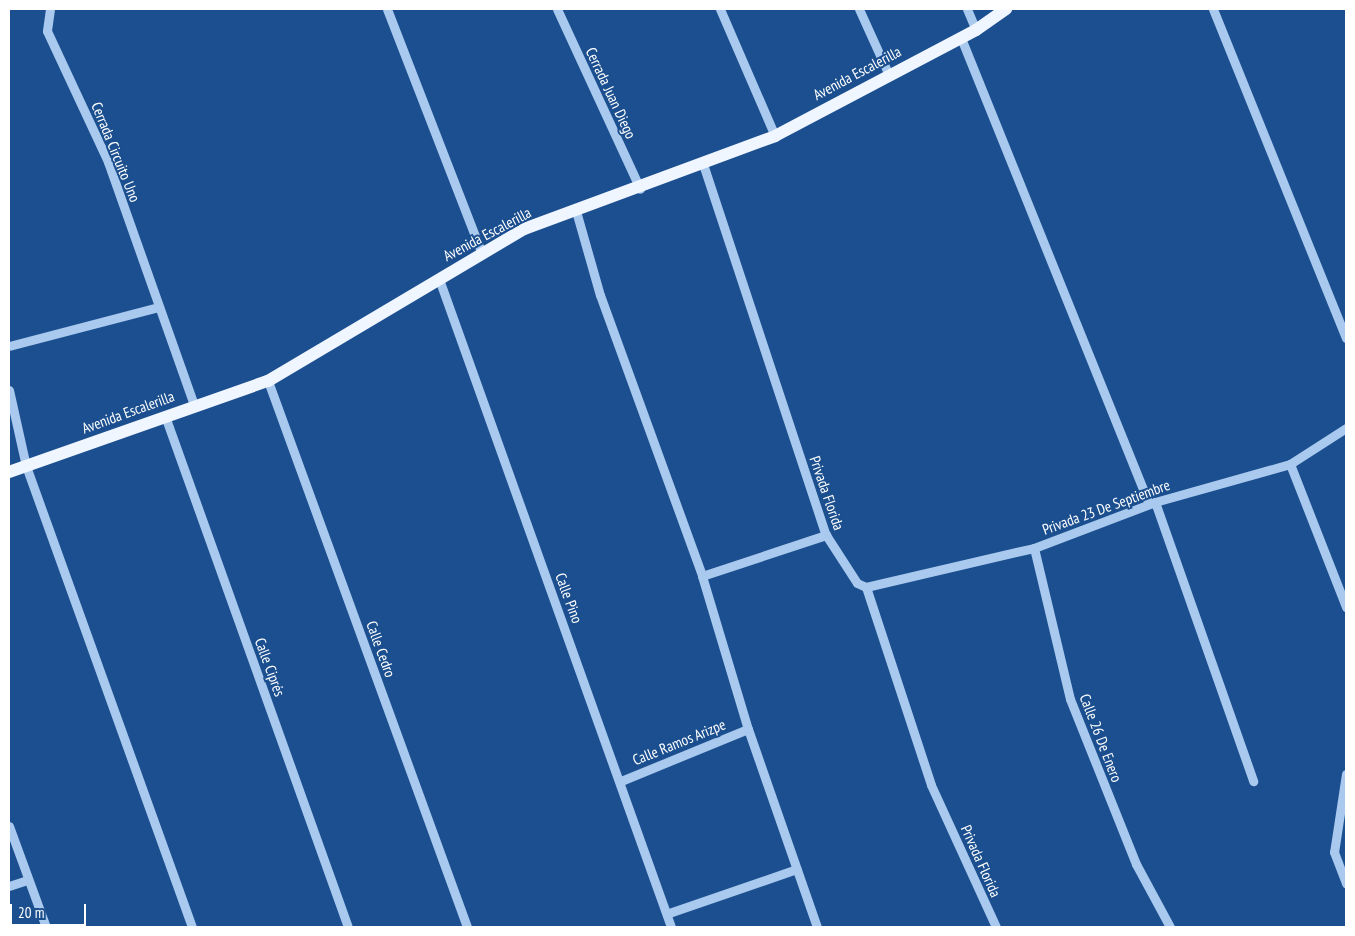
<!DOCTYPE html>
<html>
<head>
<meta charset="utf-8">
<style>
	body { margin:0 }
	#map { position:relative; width:1355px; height:936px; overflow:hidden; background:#1b4f8f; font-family:"PT Sans Narrow",sans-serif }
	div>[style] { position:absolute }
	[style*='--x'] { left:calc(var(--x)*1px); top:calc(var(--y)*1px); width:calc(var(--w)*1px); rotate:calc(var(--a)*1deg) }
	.minor>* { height:9px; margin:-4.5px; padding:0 4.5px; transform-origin:4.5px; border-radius:4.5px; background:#a9c9ee }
	.major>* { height:12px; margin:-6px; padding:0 6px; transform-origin:6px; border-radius:6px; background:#f0f6ff }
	span { translate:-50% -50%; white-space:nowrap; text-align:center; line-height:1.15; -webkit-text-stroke:4px #1b4f8f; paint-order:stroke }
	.street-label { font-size:15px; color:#fff }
	.frame { position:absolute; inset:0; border:10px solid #fff; pointer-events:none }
	.scale { position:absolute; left:10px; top:904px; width:76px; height:22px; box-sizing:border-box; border:2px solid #fff; border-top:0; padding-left:6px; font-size:15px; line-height:18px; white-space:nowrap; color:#fff; -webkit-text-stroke:4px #1b4f8f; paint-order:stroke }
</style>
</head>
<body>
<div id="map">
	<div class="minor">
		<i style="--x:50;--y:9;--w:22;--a:98"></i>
		<i style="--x:47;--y:31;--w:145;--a:65"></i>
		<i style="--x:108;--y:162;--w:258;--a:70.5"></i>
		<i style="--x:387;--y:9;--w:263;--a:68.8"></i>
		<i style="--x:557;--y:9;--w:198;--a:65.2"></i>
		<i style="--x:720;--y:9;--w:138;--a:66.6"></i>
		<i style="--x:859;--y:9;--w:70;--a:65.6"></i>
		<i style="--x:967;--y:9;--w:23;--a:67"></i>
		<i style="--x:1213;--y:9;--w:355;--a:68"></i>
		<i style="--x:961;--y:38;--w:502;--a:68.03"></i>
		<i style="--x:703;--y:164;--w:391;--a:71.7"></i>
		<i style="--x:826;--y:535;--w:57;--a:57.1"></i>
		<i style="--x:857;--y:583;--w:10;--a:24"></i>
		<i style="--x:866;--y:587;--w:208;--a:71.8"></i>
		<i style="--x:931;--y:785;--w:156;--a:65.4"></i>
		<i style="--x:576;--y:211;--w:87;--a:74.1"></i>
		<i style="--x:600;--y:295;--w:299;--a:70"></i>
		<i style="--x:702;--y:576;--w:160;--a:73.3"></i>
		<i style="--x:748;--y:729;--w:210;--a:70.8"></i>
		<i style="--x:439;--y:279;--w:688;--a:70.3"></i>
		<i style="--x:9;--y:346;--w:155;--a:-14.6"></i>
		<i style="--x:268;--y:381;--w:581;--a:69.97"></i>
		<i style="--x:9;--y:390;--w:78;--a:77.4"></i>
		<i style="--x:26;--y:466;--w:490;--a:70.2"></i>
		<i style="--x:165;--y:416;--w:543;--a:70.3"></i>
		<i style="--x:1290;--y:464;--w:154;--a:68.6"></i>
		<i style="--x:1155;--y:502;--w:296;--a:70.6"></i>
		<i style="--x:1034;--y:548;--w:155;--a:76.6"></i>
		<i style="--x:1070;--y:699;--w:178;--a:68.2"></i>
		<i style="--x:1136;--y:864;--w:72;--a:61.6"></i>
		<i style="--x:702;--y:576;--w:131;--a:-18.3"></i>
		<i style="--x:866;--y:587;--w:172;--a:-13.1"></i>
		<i style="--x:1034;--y:548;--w:129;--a:-20.8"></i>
		<i style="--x:1155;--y:502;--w:140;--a:-15.7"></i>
		<i style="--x:1290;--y:464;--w:67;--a:-32.7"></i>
		<i style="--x:1346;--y:774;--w:79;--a:98.7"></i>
		<i style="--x:1334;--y:852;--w:34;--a:69"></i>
		<i style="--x:621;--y:781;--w:137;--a:-22.3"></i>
		<i style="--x:9;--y:826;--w:108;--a:69.9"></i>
		<i style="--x:9;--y:886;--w:20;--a:-18"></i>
		<i style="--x:669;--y:913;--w:135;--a:-19"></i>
	</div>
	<div class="major">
		<i style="--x:9;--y:472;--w:275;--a:-19.4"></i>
		<i style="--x:268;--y:381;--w:298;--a:-30.7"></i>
		<i style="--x:524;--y:229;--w:268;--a:-20.3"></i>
		<i style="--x:775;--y:136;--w:227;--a:-27.8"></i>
		<i style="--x:976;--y:30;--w:37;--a:-35"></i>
	</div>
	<div class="street-label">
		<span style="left:857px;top:73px;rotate:-28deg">Avenida Escalerilla</span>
		<span style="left:611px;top:93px;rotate:65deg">Cerrada Juan Diego</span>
		<span style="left:116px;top:152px;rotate:68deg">Cerrada Circuito Uno</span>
		<span style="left:487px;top:234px;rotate:-28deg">Avenida Escalerilla</span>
		<span style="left:128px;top:412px;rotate:-20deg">Avenida Escalerilla</span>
		<span style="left:827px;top:493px;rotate:71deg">Privada Florida</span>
		<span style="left:1106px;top:507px;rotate:-20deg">Privada 23 De Septiembre</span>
		<span style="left:569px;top:598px;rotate:70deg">Calle Pino</span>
		<span style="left:381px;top:649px;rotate:70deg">Calle Cedro</span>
		<span style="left:270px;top:667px;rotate:70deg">Calle Ciprés</span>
		<span style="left:1101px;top:738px;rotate:69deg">Calle 26 De Enero</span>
		<span style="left:679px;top:742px;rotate:-22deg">Calle Ramos Arizpe</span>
		<span style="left:981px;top:861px;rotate:66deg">Privada Florida</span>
	</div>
	<div class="frame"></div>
	<div class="scale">20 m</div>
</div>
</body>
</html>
